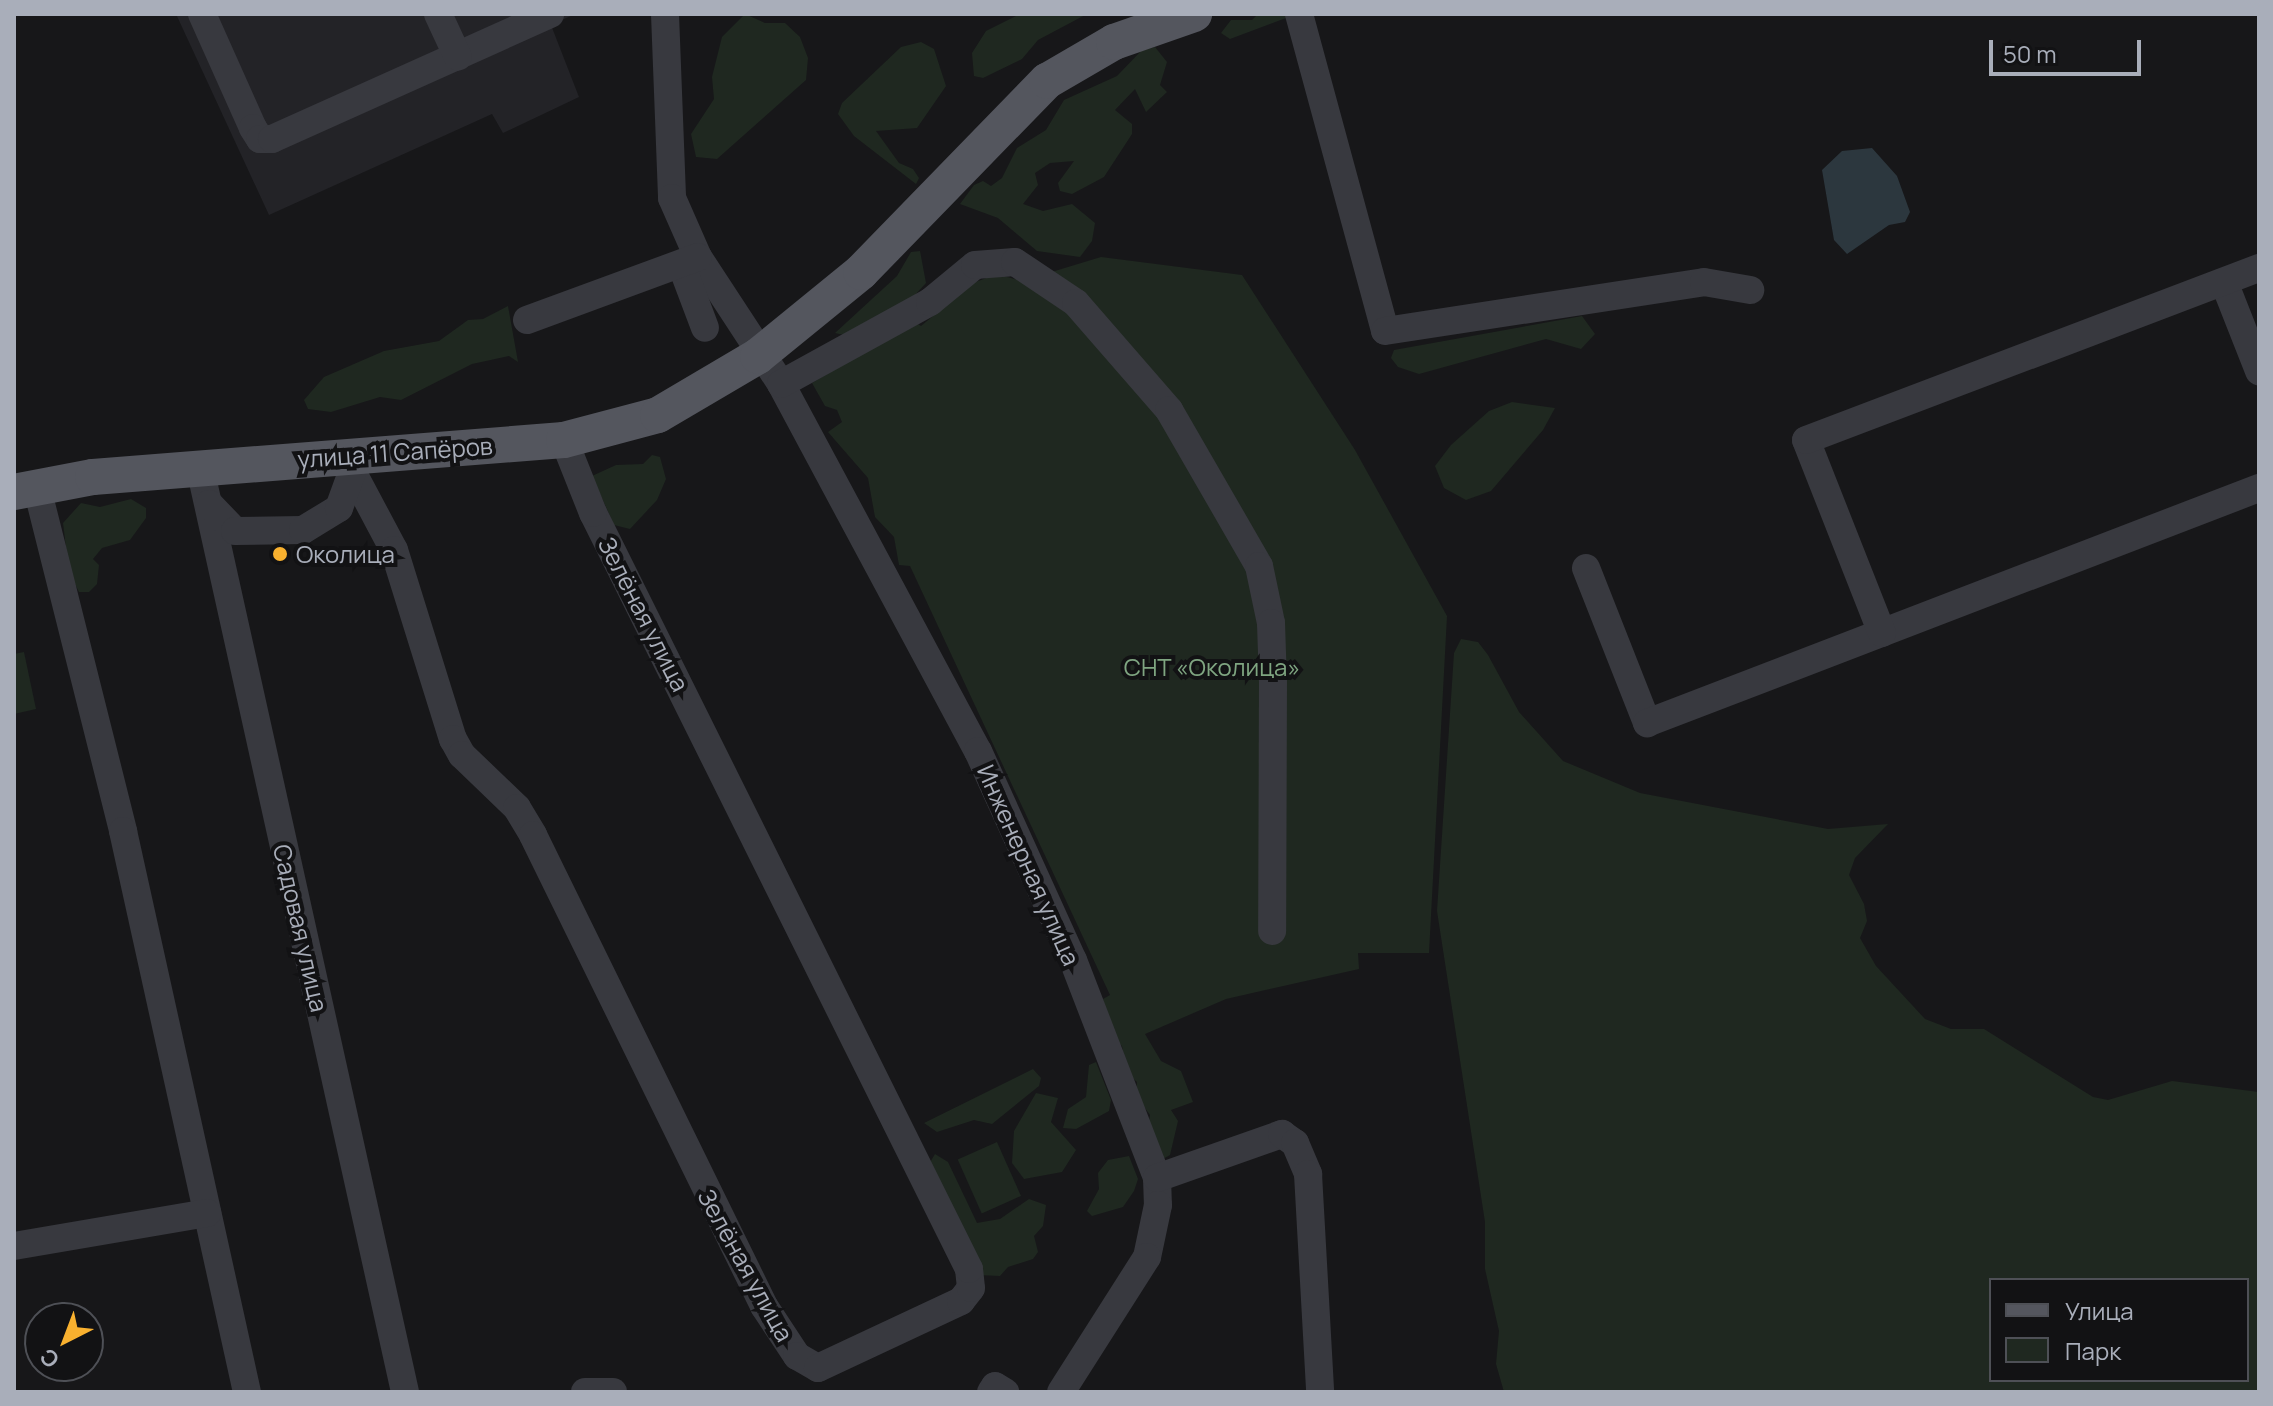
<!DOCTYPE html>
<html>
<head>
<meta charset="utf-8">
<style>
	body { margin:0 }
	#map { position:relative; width:2273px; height:1406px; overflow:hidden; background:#171719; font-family:Manrope,sans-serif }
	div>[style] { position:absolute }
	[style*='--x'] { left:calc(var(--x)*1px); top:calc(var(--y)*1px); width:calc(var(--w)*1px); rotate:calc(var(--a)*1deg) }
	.built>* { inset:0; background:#232327 }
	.green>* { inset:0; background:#1f2820; transform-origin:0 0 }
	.water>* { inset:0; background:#2c373e }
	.minor>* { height:28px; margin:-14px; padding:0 14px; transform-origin:14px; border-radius:14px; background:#38393f }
	.major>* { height:36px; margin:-18px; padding:0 18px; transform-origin:18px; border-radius:18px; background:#54565e }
	.dots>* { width:22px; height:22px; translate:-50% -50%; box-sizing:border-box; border:4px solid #121214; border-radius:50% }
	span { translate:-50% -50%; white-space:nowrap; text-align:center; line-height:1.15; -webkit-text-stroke:8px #121214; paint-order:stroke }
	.street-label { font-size:24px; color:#a9aeba }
	.poi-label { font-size:24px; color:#a9aeba }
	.left { translate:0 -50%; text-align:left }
	.park-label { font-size:24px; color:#7fa581 }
	.frame { position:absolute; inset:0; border:16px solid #a9aeba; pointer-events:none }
	.legend { position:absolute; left:1989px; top:1278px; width:260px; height:104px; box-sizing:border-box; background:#121214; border:2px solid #4e5056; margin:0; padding:10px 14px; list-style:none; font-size:24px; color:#a9aeba }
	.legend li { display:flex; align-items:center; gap:16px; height:40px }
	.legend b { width:40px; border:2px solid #4e5056 }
	.north { position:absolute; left:24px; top:1302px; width:80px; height:80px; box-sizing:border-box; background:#121214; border:2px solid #4e5056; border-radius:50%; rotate:222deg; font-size:22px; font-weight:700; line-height:32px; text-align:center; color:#a9aeba }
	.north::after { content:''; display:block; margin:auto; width:28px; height:36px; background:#f9b12f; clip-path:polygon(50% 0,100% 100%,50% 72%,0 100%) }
	.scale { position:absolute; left:1989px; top:40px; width:152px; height:36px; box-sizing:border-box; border:4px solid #a9aeba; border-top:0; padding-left:10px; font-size:24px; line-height:28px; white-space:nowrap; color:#a9aeba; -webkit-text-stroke:6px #121214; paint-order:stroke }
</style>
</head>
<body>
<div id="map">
	<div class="built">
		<i style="clip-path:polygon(176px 14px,575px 14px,551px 25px,579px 97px,503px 133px,492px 114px,269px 215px)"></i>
	</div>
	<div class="green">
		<i style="clip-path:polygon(745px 14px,765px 23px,785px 23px,800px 37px,808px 58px,806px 80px,717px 159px,696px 157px,691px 134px,714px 99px,712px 77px,722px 37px)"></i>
		<i style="clip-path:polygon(1020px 14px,1087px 14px,1038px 40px,1022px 59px,983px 78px,974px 76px,972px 53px,986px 31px)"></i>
		<i style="clip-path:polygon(1258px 14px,1294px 15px,1230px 39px,1221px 33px,1231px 20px,1252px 20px)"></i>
		<i style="clip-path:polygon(921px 42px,934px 49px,946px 86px,917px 128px,876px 131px,899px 163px,913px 169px,919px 178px,916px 184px,854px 136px,838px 114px,842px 103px,901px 47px)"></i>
		<i style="clip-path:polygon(1155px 47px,1167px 62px,1160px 85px,1167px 92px,1146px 112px,1135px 89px,1115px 110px,1132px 124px,1132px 134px,1104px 177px,1072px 194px,1060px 191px,1058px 183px,1074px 161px,1050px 163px,1035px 173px,1038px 185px,1023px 204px,1043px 211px,1072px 204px,1095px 223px,1092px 241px,1080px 257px,1037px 251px,998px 218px,960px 204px,974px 185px,983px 181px,991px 186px,1002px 178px,1017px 148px,1046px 130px,1064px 100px,1117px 76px,1141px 51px)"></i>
		<i style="clip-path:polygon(920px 251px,926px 283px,903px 308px,853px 337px,835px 333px,897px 276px,911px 252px)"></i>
		<i style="clip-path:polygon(1101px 257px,1242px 275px,1355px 450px,1447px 616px,1429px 953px,1358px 953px,1359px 969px,1226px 999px,1145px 1034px,1161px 1061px,1181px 1071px,1193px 1102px,1171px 1110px,1178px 1121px,1170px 1155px,1163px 1159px,1148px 1128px,1150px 1115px,1136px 1096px,1137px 1082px,1127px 1073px,1122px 1046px,1112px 1037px,1103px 999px,1110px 995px,910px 566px,899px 565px,894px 537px,875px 517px,868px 478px,828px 432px,842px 422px,837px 410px,825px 406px,812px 383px,915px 322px,921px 326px,973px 283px,997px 274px,1022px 281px)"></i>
		<i style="clip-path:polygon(508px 306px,518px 362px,509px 356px,472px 364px,401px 400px,380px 397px,331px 412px,308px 409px,304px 400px,324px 377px,384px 351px,439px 341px,468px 320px,483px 319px)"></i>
		<i style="clip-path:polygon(1582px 316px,1595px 334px,1581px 349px,1546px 339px,1419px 374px,1398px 367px,1391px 358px,1394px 350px)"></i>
		<i style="clip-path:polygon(1512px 402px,1555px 408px,1543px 430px,1491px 491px,1466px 500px,1444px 488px,1435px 466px,1451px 445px,1489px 411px)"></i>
		<i style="clip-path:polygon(652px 455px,660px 457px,666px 479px,657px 500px,630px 529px,614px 525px,592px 476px,616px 465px,643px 464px)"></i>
		<i style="clip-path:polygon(131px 499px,146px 508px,146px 518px,130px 540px,102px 548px,93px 559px,99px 565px,97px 584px,89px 592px,79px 592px,69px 572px,63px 523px,81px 503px,100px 507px)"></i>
		<i style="clip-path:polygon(evenodd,1461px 639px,1478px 642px,1488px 655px,1519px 712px,1563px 761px,1640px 793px,1828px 829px,1888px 824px,1855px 858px,1849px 875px,1864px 904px,1867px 921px,1860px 938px,1876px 966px,1925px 1019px,1951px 1029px,1984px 1029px,2093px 1097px,2108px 1100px,2172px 1081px,2259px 1092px,2259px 1392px,1504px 1392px,1496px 1364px,1499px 1331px,1485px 1269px,1485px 1222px,1437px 911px,1454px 653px,1461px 639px,1991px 1280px,2247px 1280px,2247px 1380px,1991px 1380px,1991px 1280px)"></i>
		<i style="clip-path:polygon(24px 652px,36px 709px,14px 714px,14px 654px)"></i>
		<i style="clip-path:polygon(1096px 1062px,1111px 1100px,1109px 1111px,1076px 1129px,1063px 1128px,1068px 1109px,1086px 1097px,1089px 1065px)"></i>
		<i style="clip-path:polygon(1033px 1069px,1041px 1078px,1039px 1086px,992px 1124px,974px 1120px,937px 1132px,924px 1123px)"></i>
		<i style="clip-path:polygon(1036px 1093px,1058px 1098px,1051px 1122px,1076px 1150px,1062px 1172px,1024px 1179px,1012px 1163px,1014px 1131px)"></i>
		<i style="left:997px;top:1142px;width:59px;height:43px;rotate:66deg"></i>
		<i style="clip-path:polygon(935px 1154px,948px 1162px,977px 1223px,1000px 1219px,1029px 1199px,1046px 1205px,1043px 1226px,1034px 1236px,1038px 1252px,1033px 1259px,1008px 1267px,1000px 1276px,978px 1275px,929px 1164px)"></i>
		<i style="clip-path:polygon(1129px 1156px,1138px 1179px,1134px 1191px,1123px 1207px,1092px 1216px,1087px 1211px,1099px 1189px,1098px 1173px,1108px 1160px)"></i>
	</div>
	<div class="water">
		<i style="clip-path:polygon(1872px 148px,1897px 176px,1910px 212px,1905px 222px,1889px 225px,1847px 254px,1834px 240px,1822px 170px,1842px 151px)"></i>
	</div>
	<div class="minor">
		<i style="--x:202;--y:14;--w:125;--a:65.9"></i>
		<i style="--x:253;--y:128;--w:13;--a:58"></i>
		<i style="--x:260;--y:139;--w:12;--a:0"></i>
		<i style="--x:272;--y:139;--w:305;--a:-24.2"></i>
		<i style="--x:438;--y:14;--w:47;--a:65.1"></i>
		<i style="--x:665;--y:14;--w:184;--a:87.8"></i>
		<i style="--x:672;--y:198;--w:64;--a:66.2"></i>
		<i style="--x:698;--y:257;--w:152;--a:56.8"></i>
		<i style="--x:781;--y:384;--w:417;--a:61.8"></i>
		<i style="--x:978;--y:751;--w:230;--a:65.6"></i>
		<i style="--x:1073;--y:960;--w:234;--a:68.9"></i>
		<i style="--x:1157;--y:1178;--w:27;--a:88"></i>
		<i style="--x:1158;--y:1205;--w:53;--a:101.9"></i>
		<i style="--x:1147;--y:1257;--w:160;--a:122.5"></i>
		<i style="--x:1299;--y:14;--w:328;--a:74.8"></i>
		<i style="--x:1385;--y:331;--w:323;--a:-8.7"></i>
		<i style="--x:1704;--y:282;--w:47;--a:9.9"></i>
		<i style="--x:681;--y:264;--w:68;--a:69.4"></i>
		<i style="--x:2224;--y:282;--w:96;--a:68.5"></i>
		<i style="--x:527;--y:320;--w:182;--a:-20.2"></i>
		<i style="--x:781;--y:384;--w:170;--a:-28.8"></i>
		<i style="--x:930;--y:302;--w:58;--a:-39.4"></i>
		<i style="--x:975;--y:265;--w:40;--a:-4.3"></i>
		<i style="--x:1015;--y:262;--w:73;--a:33.9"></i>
		<i style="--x:1076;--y:303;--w:142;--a:49"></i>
		<i style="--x:1169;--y:410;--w:180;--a:60"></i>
		<i style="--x:1259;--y:566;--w:58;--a:78.1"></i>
		<i style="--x:1271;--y:623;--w:59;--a:88.1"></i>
		<i style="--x:1273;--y:682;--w:249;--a:90.2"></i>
		<i style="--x:344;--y:456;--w:106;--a:62"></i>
		<i style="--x:394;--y:550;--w:198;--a:72.7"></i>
		<i style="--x:453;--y:739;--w:18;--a:61"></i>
		<i style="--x:462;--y:755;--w:76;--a:43.9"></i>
		<i style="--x:517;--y:808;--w:31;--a:59"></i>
		<i style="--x:533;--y:835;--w:525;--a:63.87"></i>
		<i style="--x:764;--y:1306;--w:60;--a:56.6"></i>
		<i style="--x:797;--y:1356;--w:24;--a:30"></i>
		<i style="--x:818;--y:1368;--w:158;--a:-25.1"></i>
		<i style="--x:961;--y:1301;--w:16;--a:-52"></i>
		<i style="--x:971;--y:1288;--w:19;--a:-96"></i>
		<i style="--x:969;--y:1269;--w:844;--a:-116.44"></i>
		<i style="--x:593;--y:513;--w:79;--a:-111.7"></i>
		<i style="--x:200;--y:468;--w:946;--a:77.49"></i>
		<i style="--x:37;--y:488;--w:354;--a:75.9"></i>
		<i style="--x:123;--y:831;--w:575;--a:77.54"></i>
		<i style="--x:209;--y:504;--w:37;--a:46"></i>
		<i style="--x:235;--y:531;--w:68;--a:-0.8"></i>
		<i style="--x:303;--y:530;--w:42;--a:-31.4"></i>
		<i style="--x:339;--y:508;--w:37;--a:-70"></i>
		<i style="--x:1586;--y:568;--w:167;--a:68.5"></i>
		<i style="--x:1647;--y:723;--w:656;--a:-21.01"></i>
		<i style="--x:1882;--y:633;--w:207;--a:-111.5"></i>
		<i style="--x:1806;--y:440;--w:485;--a:-20.8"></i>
		<i style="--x:1157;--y:1178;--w:133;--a:-19.4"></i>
		<i style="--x:1282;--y:1134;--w:16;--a:35"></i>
		<i style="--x:1295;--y:1143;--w:34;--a:67"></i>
		<i style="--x:1308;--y:1174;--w:218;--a:86.8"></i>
		<i style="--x:14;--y:1246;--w:196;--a:-9.7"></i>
		<i style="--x:585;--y:1392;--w:28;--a:0"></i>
		<i style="--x:991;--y:1392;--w:7;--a:-56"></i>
		<i style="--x:995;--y:1386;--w:12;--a:31"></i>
	</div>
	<div class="major">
		<i style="--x:14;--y:492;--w:80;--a:-10.8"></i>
		<i style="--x:93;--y:477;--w:472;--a:-4.5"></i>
		<i style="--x:564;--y:440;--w:97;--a:-14.9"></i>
		<i style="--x:658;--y:415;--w:116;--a:-30.5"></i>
		<i style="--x:758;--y:356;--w:133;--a:-39.2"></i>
		<i style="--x:861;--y:272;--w:267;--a:-45.8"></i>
		<i style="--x:1047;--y:81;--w:78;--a:-30.2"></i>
		<i style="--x:1114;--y:42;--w:85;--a:-19.3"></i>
	</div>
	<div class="dots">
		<i style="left:280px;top:554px;background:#f9b12f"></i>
	</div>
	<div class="street-label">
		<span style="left:395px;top:452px;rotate:-4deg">улица 11 Сапёров</span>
		<span style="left:644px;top:614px;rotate:63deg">Зелёная улица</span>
		<span style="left:1029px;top:865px;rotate:66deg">Инженерная улица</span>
		<span style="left:301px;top:928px;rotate:77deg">Садовая улица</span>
		<span style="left:746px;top:1265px;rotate:61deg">Зелёная улица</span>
	</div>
	<div class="poi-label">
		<span class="left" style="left:296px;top:554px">Околица</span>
	</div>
	<div class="park-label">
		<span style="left:1212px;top:667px">СНТ «Околица»</span>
	</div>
	<div class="frame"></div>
	<ul class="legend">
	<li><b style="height:10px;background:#54565e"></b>Улица</li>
	<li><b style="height:22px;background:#1f2820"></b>Парк</li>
	</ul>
	<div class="north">С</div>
	<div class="scale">50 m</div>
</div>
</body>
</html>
